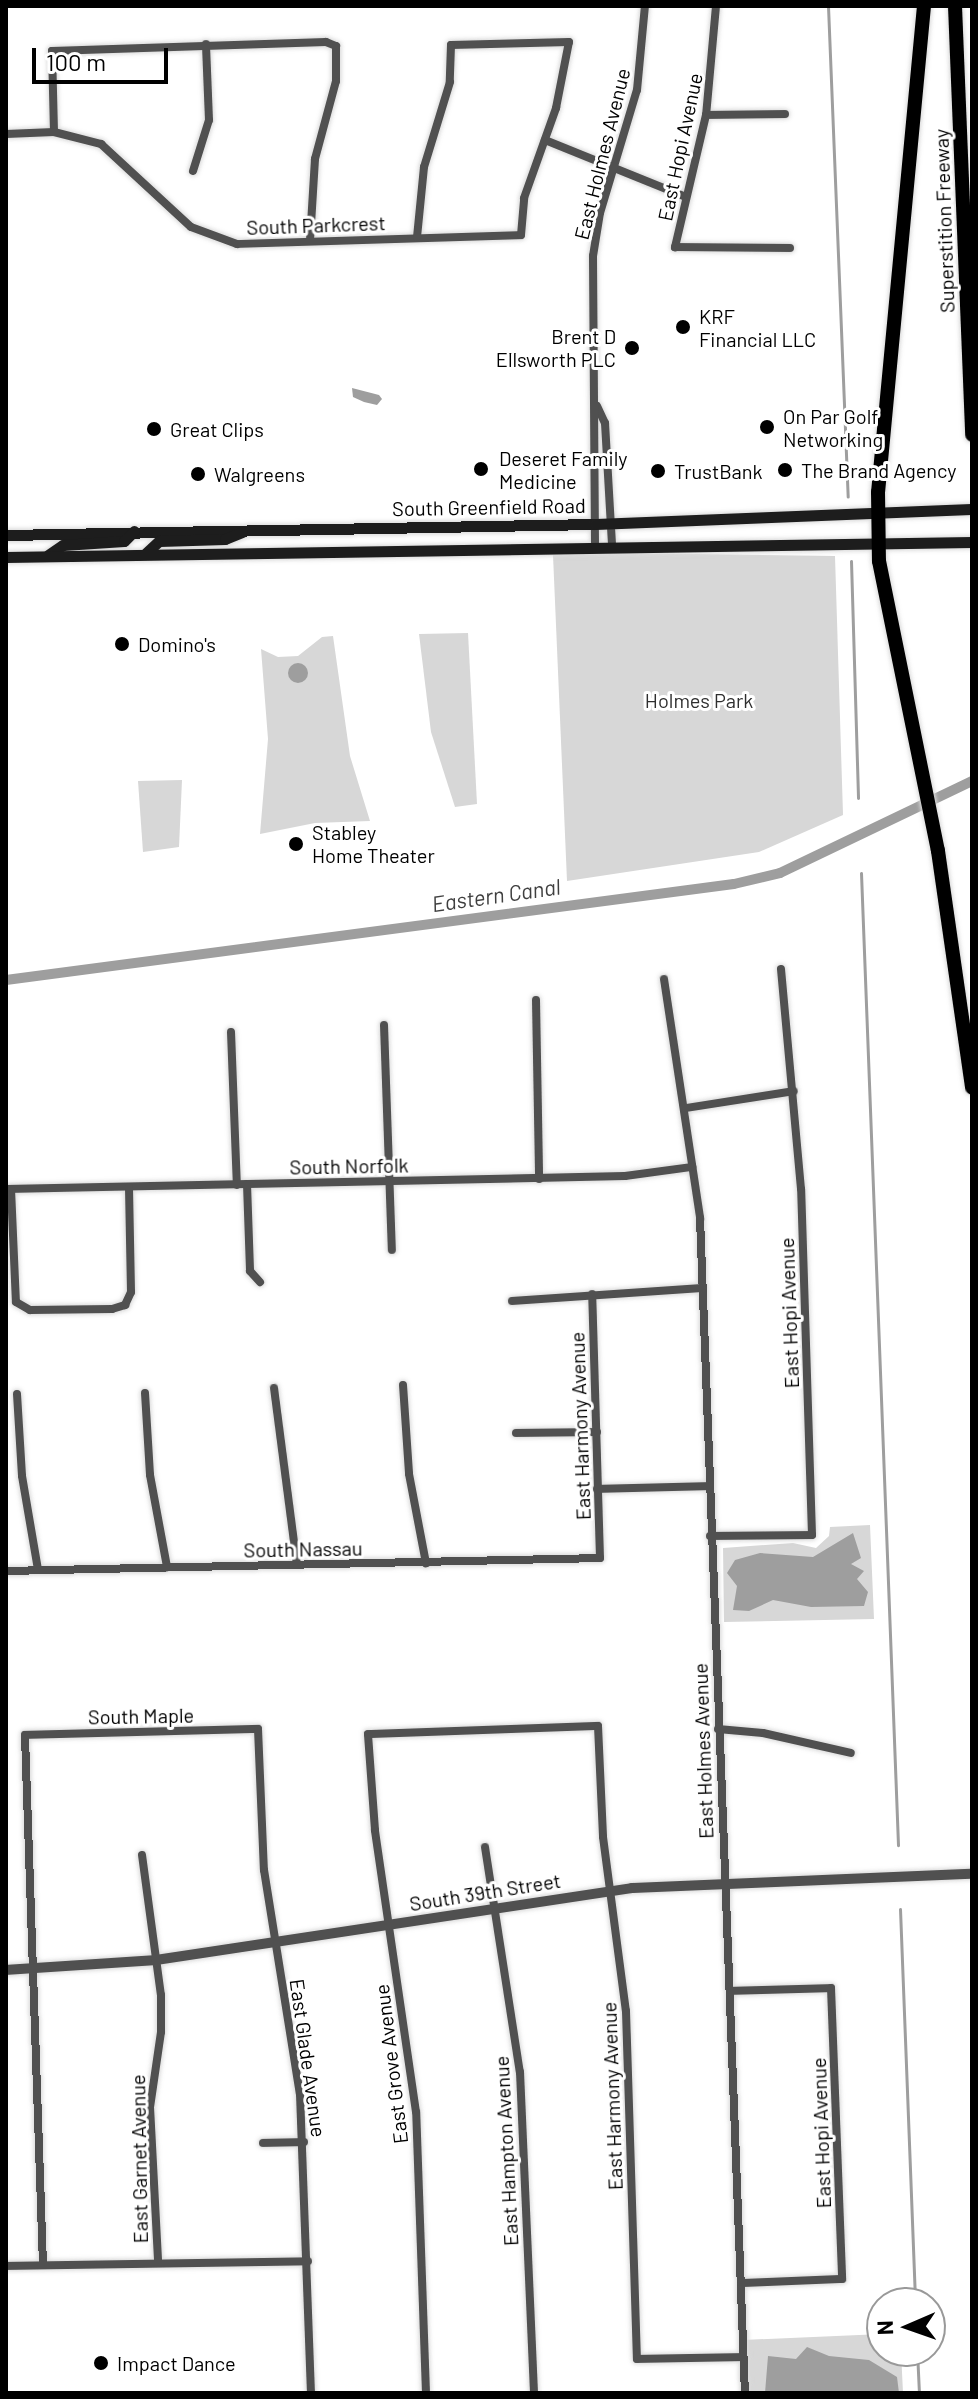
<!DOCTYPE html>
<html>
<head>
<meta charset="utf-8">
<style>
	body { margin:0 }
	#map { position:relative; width:978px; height:2399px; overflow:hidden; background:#fff; font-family:Barlow,sans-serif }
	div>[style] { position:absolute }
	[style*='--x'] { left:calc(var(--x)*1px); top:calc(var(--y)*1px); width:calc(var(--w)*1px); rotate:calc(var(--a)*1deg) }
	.green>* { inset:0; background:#d7d7d7 }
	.water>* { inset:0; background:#9e9e9e }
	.round { border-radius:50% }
	.stream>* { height:3px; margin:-1.5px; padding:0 1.5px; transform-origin:1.5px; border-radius:1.5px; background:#9e9e9e }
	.canal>* { height:10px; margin:-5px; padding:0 5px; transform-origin:5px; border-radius:5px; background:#9e9e9e }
	.roads { filter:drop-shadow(0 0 2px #dbdbdb) drop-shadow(0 0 2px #dbdbdb) }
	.minor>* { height:8px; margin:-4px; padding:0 4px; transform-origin:4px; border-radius:4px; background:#505050 }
	.tertiary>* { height:10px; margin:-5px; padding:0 5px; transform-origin:5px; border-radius:5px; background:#505050 }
	.secondary>* { height:11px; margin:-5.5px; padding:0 5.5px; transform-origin:5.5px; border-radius:5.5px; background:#1d1d1d }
	.motorway>* { height:14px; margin:-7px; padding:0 7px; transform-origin:7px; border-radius:7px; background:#000 }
	.dots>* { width:22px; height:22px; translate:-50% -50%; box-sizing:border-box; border:4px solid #fff; border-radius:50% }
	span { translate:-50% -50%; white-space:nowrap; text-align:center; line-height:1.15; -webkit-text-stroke:6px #fff; paint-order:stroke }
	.street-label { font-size:20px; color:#000 }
	.poi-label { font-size:20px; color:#000 }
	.left { translate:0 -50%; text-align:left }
	.right { translate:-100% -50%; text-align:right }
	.park-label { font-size:20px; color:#2e2e2e }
	.water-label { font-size:22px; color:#3f3f3f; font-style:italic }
	.frame { position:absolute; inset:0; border:8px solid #000; pointer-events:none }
	.north { position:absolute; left:866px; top:2287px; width:80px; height:80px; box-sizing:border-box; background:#fff; border:2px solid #999; border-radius:50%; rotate:268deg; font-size:22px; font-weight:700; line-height:32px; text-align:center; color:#000 }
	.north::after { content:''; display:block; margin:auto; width:28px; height:36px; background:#000; clip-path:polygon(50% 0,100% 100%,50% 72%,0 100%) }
	.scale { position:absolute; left:32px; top:48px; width:136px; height:36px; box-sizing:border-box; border:4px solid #000; border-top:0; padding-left:10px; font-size:24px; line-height:28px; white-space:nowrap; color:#000; -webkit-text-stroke:6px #fff; paint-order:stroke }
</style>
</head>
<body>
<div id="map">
	<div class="green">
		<i style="clip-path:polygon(626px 553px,835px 556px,843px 815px,759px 852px,567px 881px,553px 555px)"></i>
		<i style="clip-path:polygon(468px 633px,477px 804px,455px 807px,431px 732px,419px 634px)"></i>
		<i style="clip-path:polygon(333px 636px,350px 756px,370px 821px,315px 823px,260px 834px,268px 739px,261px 649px,278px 657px,298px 656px,322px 637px)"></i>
		<i style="clip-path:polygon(182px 780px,179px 847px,143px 852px,138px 781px)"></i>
		<i style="clip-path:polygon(870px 1525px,874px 1619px,724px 1622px,723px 1548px,793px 1543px,816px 1548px,829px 1536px,830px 1527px)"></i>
		<i style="clip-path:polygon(882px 2334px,882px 2351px,901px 2351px,903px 2393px,745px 2393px,743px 2340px)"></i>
	</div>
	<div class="water">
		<i style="clip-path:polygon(352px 388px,379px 395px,382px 399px,377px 405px,364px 402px,353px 397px)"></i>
		<i class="round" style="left:288px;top:663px;width:20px;height:20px"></i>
		<i style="clip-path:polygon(853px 1533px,861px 1558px,851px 1564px,864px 1571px,857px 1579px,868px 1592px,864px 1606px,811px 1607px,773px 1600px,749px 1611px,733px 1610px,737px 1586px,727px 1573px,735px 1560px,760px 1553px,813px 1557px)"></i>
		<i style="clip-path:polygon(807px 2347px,829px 2356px,869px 2360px,897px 2377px,899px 2393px,765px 2393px,768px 2356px,796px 2359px)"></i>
	</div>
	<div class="stream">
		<i style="--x:828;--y:6;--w:491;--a:87.7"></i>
		<i style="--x:851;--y:561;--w:237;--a:88.3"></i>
		<i style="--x:861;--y:873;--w:973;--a:87.82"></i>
		<i style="--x:900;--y:1909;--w:394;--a:87.8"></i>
		<i style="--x:917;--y:2351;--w:42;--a:87.3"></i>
	</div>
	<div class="canal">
		<i style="--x:6;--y:980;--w:734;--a:-7.51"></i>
		<i style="--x:734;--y:884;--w:47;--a:-13.4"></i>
		<i style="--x:780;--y:873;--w:213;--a:-25.6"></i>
	</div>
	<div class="roads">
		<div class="minor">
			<i style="--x:716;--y:6;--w:109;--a:95.2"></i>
			<i style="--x:706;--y:115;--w:136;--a:103.2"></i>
			<i style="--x:675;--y:247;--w:115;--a:0.5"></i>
			<i style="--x:706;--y:115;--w:79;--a:-0.7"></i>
			<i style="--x:54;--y:132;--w:81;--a:-91.4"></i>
			<i style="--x:52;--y:51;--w:274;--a:-1.9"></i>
			<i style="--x:326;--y:42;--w:11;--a:22"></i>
			<i style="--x:336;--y:46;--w:35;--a:90"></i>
			<i style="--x:336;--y:81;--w:81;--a:105.1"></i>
			<i style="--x:315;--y:159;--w:82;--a:93.5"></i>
			<i style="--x:6;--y:134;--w:48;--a:-2.4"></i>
			<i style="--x:54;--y:132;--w:49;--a:14.3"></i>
			<i style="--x:101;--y:144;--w:122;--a:42.7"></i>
			<i style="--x:191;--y:227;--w:49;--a:20.3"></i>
			<i style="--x:237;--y:244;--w:284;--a:-1.8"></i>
			<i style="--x:521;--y:235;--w:37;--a:-85"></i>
			<i style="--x:524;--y:198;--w:96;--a:-70.4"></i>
			<i style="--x:556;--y:108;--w:67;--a:-78.9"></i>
			<i style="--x:569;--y:42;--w:118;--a:178.5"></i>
			<i style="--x:451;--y:45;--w:37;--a:92"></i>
			<i style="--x:450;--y:82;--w:89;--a:107"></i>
			<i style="--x:424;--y:167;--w:70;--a:95.7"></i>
			<i style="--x:545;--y:140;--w:152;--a:22"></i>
			<i style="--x:193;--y:171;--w:53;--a:-72.6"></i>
			<i style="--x:209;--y:120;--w:76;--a:-92.3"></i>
			<i style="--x:597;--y:406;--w:19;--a:65"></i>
			<i style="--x:605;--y:423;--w:121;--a:86.7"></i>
			<i style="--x:595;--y:545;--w:289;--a:-90.4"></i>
			<i style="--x:593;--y:256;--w:44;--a:-80.8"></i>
			<i style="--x:600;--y:213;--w:128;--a:-73.3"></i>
			<i style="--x:637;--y:90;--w:84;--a:-84.6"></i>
			<i style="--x:664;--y:979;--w:242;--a:81.4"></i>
			<i style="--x:700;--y:1218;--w:1176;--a:87.81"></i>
			<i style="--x:536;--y:1000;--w:179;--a:89"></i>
			<i style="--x:384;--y:1025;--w:225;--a:88"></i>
			<i style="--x:231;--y:1032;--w:153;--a:87.8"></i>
			<i style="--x:686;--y:1108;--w:109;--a:-8.9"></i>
			<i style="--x:247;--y:1184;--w:87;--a:88"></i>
			<i style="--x:250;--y:1271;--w:15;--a:48"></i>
			<i style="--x:6;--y:1189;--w:619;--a:-1.2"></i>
			<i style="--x:625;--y:1176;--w:68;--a:-7.7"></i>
			<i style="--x:11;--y:1189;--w:113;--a:87.5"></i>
			<i style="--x:16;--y:1302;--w:16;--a:30"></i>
			<i style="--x:30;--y:1310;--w:82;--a:-0.7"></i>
			<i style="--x:112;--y:1309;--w:14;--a:-17"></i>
			<i style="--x:125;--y:1305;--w:14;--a:-65"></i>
			<i style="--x:131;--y:1292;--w:105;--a:-91.1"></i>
			<i style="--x:512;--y:1301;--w:190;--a:-3.9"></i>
			<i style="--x:403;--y:1385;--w:89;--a:86.1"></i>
			<i style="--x:409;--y:1474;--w:91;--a:79.2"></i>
			<i style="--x:274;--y:1388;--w:178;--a:82.6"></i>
			<i style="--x:145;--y:1393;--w:82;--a:86.5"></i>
			<i style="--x:150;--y:1475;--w:94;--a:79.5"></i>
			<i style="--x:17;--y:1394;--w:82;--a:86.5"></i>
			<i style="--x:22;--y:1476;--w:95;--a:80.3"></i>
			<i style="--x:516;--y:1433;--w:81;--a:-0.7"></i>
			<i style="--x:597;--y:1489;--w:112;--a:-1.5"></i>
			<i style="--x:710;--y:1536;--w:102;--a:-0.6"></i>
			<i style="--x:812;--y:1535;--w:346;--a:-91.8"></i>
			<i style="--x:801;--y:1189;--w:221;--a:-95.2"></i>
			<i style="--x:6;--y:1571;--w:594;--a:-1.25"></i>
			<i style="--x:600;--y:1558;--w:264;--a:-91.7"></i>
			<i style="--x:718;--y:1729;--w:45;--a:5.1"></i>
			<i style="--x:763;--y:1733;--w:90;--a:12.8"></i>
			<i style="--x:485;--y:1847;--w:228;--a:81.2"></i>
			<i style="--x:520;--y:2072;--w:321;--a:87.5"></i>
			<i style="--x:142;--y:1855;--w:141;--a:82.3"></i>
			<i style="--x:161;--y:1995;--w:37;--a:90"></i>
			<i style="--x:161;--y:2032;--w:76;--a:98.3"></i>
			<i style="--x:150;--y:2107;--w:155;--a:87"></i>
			<i style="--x:730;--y:1991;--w:101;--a:-1.7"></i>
			<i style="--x:831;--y:1988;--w:291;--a:87.8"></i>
			<i style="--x:842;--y:2279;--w:101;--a:177.7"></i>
			<i style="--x:263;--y:2143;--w:41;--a:-1.4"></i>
			<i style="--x:43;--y:2265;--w:530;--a:-91.95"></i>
			<i style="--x:25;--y:1735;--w:233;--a:-1.5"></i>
			<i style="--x:258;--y:1729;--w:141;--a:87.6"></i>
			<i style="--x:264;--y:1870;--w:227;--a:80.9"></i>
			<i style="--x:300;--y:2094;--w:299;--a:87.9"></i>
			<i style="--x:6;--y:2266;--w:302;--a:-0.9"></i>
			<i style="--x:426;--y:2393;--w:281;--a:-92"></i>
			<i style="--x:416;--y:2112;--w:285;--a:-98.3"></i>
			<i style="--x:375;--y:1830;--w:96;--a:-94.2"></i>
			<i style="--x:368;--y:1734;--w:230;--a:-2"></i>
			<i style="--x:598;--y:1726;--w:111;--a:87.4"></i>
			<i style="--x:603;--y:1837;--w:176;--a:82.5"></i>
			<i style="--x:626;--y:2011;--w:348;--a:88.2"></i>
			<i style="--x:637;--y:2359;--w:106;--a:-1.1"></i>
		</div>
		<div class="tertiary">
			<i style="--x:6;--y:1970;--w:150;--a:-3.8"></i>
			<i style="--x:156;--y:1960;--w:481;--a:-8.6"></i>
			<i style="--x:632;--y:1888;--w:340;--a:-2.4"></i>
		</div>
		<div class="secondary">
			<i style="--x:6;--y:535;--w:589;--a:-1.07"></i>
			<i style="--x:595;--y:524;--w:377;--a:-2.3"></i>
			<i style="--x:146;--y:553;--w:18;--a:-43"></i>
			<i style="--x:159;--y:541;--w:66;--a:-1.7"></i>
			<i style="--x:225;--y:539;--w:18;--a:-22"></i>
			<i style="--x:48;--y:555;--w:18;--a:-34"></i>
			<i style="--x:63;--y:545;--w:61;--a:-3.8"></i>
			<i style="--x:124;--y:541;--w:14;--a:-45"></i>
			<i style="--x:6;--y:557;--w:966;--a:-0.89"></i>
		</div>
		<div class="motorway">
			<i style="--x:924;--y:6;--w:488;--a:95.4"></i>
			<i style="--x:878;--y:492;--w:69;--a:89.2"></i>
			<i style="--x:879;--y:561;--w:296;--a:78.5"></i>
			<i style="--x:938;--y:851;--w:239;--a:81.8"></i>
			<i style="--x:955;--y:6;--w:429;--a:87.7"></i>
		</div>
	</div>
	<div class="dots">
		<i style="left:683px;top:327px;background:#000"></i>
		<i style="left:632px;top:348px;background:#000"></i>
		<i style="left:767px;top:427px;background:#000"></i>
		<i style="left:154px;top:429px;background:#000"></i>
		<i style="left:481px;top:469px;background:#000"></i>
		<i style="left:785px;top:470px;background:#000"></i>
		<i style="left:658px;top:471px;background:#000"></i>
		<i style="left:198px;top:474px;background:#000"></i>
		<i style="left:122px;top:644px;background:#000"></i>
		<i style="left:296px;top:844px;background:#000"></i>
		<i style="left:101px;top:2363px;background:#000"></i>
	</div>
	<div class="street-label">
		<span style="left:680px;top:147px;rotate:-78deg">East Hopi Avenue</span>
		<span style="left:602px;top:154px;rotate:-76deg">East Holmes Avenue</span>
		<span style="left:944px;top:221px;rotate:-92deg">Superstition Freeway</span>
		<span style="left:316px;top:225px;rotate:-2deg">South Parkcrest</span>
		<span style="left:489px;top:507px;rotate:-1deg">South Greenfield Road</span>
		<span style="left:349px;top:1166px;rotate:-1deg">South Norfolk</span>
		<span style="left:789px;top:1313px;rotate:-92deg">East Hopi Avenue</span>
		<span style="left:580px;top:1426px;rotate:-92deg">East Harmony Avenue</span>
		<span style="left:303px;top:1549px;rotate:-1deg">South Nassau</span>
		<span style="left:141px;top:1716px;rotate:-1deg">South Maple</span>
		<span style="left:703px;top:1751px;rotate:-92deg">East Holmes Avenue</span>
		<span style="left:485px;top:1892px;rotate:-9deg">South 39th Street</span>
		<span style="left:308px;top:2058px;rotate:82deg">East Glade Avenue</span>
		<span style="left:391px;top:2064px;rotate:-97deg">East Grove Avenue</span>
		<span style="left:612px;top:2096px;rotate:-92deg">East Harmony Avenue</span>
		<span style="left:821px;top:2133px;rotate:-92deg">East Hopi Avenue</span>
		<span style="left:506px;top:2151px;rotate:-93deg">East Hampton Avenue</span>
		<span style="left:139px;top:2159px;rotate:-91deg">East Garnet Avenue</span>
	</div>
	<div class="poi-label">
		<span class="left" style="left:699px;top:328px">KRF<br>Financial LLC</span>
		<span class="right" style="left:616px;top:348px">Brent D<br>Ellsworth PLC</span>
		<span class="left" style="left:783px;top:428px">On Par Golf<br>Networking</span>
		<span class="left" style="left:170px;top:429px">Great Clips</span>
		<span class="left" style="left:499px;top:470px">Deseret Family<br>Medicine</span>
		<span class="left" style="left:801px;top:470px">The Brand Agency</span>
		<span class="left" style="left:674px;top:471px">TrustBank</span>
		<span class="left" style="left:214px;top:474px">Walgreens</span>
		<span class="left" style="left:138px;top:644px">Domino's</span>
		<span class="left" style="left:312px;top:844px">Stabley<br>Home Theater</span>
		<span class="left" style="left:117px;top:2363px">Impact Dance</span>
	</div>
	<div class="park-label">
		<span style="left:699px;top:700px">Holmes Park</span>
	</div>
	<div class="water-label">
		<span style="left:496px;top:895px;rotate:-8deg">Eastern Canal</span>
	</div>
	<div class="frame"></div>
	<div class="north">N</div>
	<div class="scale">100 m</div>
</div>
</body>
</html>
